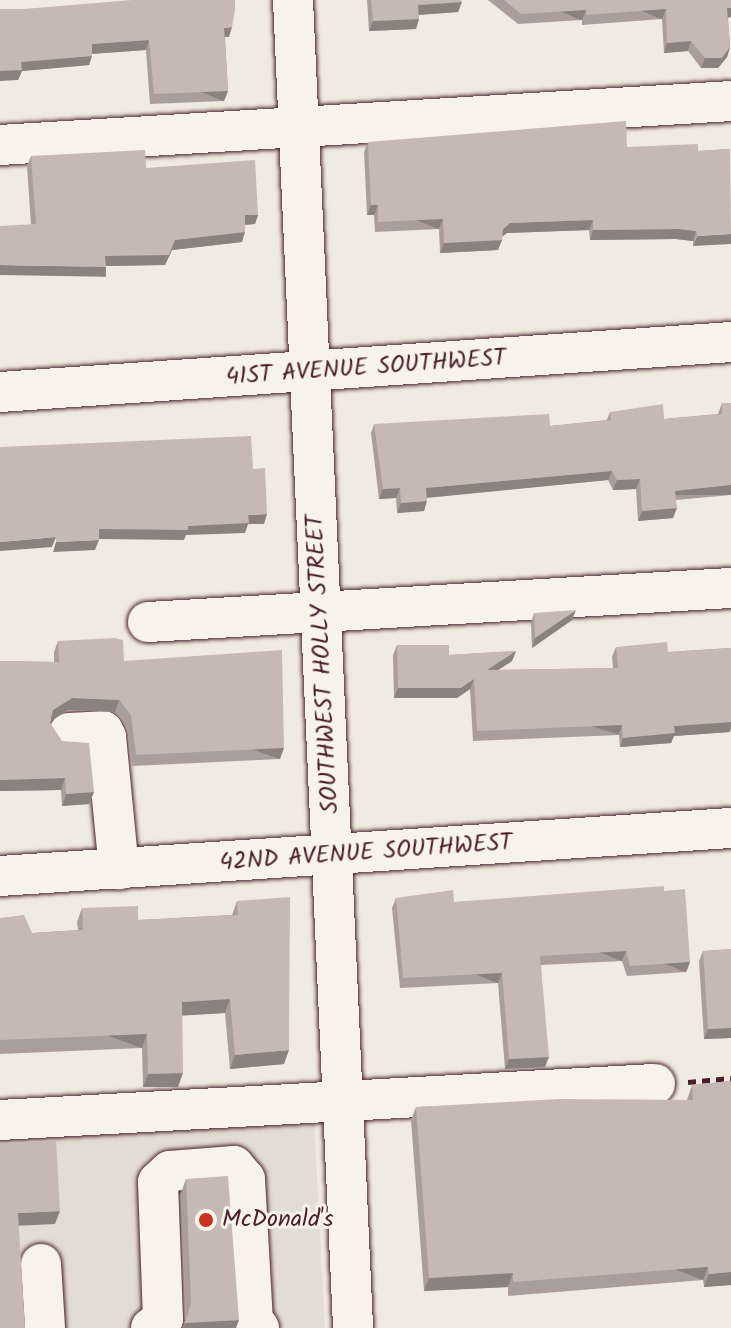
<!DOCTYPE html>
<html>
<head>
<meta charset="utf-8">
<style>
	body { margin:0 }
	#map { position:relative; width:731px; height:1328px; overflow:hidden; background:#f0ebe0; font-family:Kalam,sans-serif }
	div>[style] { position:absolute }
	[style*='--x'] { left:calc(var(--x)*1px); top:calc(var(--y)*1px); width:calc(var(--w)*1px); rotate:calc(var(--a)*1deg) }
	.built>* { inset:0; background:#e3dcd2; transform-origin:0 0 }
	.path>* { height:5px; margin-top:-2.5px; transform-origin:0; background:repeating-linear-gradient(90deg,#4a1f2b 0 8px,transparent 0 14px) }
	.roads { filter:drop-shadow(0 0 2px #4a1f2b) drop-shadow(0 0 2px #4a1f2b) }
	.minor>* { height:40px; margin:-20px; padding:0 20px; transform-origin:20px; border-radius:20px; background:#f7f3e8 }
	.wall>* { inset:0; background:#aa9e9a }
	.shaded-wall>* { inset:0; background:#8b817d; transform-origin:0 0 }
	.building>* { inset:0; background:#c6b8b3 }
	.dots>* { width:22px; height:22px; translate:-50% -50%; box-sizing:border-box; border:4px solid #f7f3e8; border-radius:50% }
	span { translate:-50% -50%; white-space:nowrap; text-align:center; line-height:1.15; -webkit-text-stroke:6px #f7f3e8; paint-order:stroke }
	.street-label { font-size:24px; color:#4a1f2b }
	.poi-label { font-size:24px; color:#4a1f2b }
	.left { translate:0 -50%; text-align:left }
</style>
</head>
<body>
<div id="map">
	<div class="built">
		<i style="left:313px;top:1101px;width:227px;height:314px;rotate:87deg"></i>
	</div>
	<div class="path">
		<i style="--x:688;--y:1082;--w:43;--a:-5.3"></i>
	</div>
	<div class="roads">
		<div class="minor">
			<i style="--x:293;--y:0;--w:1329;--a:87.41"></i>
			<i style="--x:0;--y:145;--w:732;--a:-3.44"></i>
			<i style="--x:0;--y:392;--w:733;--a:-3.91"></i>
			<i style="--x:148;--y:622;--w:584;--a:-3.34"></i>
			<i style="--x:69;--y:733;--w:34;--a:-3"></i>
			<i style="--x:103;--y:731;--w:7;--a:63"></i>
			<i style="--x:106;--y:737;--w:133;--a:84.4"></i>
			<i style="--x:0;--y:876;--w:733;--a:-3.76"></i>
			<i style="--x:0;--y:1120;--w:656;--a:-3.15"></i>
			<i style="--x:41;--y:1264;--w:64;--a:86.4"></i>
			<i style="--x:151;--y:1328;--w:15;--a:-37"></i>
			<i style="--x:163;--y:1319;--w:137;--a:-92.1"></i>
			<i style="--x:158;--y:1182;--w:16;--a:-43"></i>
			<i style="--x:170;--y:1171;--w:64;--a:-4.5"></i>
			<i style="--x:234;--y:1166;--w:17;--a:50"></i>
			<i style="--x:245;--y:1179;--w:141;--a:86.8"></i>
			<i style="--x:253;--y:1320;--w:10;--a:53"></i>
		</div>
	</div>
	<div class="wall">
		<i style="clip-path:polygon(367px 0,461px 0,458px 12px,419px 15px,419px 19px,416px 29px,369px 31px)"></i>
		<i style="clip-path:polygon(488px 0,731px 0,731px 17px,728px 18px,730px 47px,727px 57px,718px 68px,701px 68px,688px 51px,664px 53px,662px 19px,582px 25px,582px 20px,518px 24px)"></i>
		<i style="clip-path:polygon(0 9px,229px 37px,225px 37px,228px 91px,224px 101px,150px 104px,146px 50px,92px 54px,89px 65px,22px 71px,18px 80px)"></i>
		<i style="clip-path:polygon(368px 142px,627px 147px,698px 151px,730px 149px,693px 246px,693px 241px,676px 239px,590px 240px,589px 230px,507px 233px,502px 236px,498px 250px,440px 253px,439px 229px,375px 232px,374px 215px,367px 215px,364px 152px)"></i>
		<i style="clip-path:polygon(31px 156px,146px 168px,258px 215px,255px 224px,245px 225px,242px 242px,172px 250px,165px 265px,106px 266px,102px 277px,31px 225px,27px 166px)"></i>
		<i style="clip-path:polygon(722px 403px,731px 495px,676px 500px,673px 518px,638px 521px,636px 489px,613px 490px,608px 480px,427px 498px,424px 511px,397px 513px,396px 498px,379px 499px,371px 433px,374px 424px,550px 426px,607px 420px,610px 412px,664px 419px,718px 414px)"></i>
		<i style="clip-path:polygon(534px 613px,572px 620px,532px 648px,531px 623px)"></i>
		<i style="clip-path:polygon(58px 641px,124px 661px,280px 759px,132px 766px,127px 727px,115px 712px,68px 710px,51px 721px,50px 723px,94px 792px,89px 804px,62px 806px,61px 790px,0 791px,0 661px,54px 662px,54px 652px)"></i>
		<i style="clip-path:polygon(397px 645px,449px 655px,516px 651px,512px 661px,498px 670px,613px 668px,612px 657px,616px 647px,668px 652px,731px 648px,731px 729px,730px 732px,674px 736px,671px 743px,620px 747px,619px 735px,473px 741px,470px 689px,457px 698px,394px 698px,393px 655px)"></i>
		<i style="clip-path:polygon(664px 891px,690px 962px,686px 972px,627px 976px,622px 961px,541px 965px,545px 1067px,505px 1069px,498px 983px,400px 988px,392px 908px,396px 898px,454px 902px)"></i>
		<i style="clip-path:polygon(237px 901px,284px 1064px,230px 1069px,225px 1013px,182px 1015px,178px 1087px,143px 1087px,142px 1048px,0 1054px,0 918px,32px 933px,78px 930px,77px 922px,82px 908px,138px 920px,232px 915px)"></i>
		<i style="clip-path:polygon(731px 949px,731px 1038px,704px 1039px,699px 961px,703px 951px)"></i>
		<i style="clip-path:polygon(731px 1081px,731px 1285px,704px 1287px,703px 1280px,508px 1296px,508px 1287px,424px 1291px,411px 1120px,416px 1107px,687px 1100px,692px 1085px)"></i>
		<i style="clip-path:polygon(186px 1179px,236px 1328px,183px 1328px,186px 1318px,181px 1193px)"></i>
	</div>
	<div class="shaded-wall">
		<i style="clip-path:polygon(462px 2px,458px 12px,415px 15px,418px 5px)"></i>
		<i style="clip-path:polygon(727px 8px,731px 8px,731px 17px,723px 18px)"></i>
		<i style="left:666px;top:9px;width:11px;height:80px;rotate:112deg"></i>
		<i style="left:586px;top:10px;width:11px;height:65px;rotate:112deg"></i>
		<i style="clip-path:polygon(419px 19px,416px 29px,369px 31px,373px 21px)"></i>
		<i style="clip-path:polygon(232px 27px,229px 37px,221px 37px,224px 28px)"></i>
		<i style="clip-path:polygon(149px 40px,146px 50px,88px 54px,92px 44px)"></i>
		<i style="clip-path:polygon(691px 41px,688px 51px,664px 53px,667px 43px)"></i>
		<i style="clip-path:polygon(730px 47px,727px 57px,718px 68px,701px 68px,705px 58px)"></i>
		<i style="clip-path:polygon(92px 56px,89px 65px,22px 71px,18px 80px,0 81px,0 71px,21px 62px)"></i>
		<i style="left:228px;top:91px;width:11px;height:74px;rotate:112deg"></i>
		<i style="clip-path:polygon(371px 205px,378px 205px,374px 215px,367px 215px)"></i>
		<i style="clip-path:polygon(245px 215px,258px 215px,255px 224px,241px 225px)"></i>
		<i style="left:443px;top:219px;width:11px;height:65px;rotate:112deg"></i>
		<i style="clip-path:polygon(593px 220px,589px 230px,507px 233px,499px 239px,503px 229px,510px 223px)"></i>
		<i style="clip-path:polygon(679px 229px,696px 231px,693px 241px,676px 239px,590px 240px,593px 230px)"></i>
		<i style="clip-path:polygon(245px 232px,242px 242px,172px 250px,165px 265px,102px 266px,105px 256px,175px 240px)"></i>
		<i style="clip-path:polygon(731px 234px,731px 244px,693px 246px,697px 236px)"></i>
		<i style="clip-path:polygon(502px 240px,498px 250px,440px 253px,444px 243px)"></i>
		<i style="left:0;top:265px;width:106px;height:10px;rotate:1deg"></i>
		<i style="clip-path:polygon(612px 471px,608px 480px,423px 498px,426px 488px)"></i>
		<i style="clip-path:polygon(640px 479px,636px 489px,613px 490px,617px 480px)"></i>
		<i style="left:731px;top:485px;width:10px;height:56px;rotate:90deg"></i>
		<i style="clip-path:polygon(400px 488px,396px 498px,379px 499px,383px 489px)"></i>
		<i style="clip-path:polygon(427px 501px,424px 511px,397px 513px,401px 503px)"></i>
		<i style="clip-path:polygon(677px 508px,673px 518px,638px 521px,642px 511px)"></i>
		<i style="clip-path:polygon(267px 514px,264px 524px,248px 524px,245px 533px,186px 535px,184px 540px,95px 539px,99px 529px,188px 526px,248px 515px)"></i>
		<i style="clip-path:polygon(56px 537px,52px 547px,0 551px,0 542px)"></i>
		<i style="clip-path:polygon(99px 540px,95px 550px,53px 552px,56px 542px)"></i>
		<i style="clip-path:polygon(576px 610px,572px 620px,532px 648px,535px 638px)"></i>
		<i style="clip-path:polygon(516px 651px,512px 661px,483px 680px,487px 670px)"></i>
		<i style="clip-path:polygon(474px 679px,470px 689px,457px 698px,394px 698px,398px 688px)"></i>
		<i style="clip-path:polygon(72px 698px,119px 700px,115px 712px,68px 710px,49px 722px,53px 710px)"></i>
		<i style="clip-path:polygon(731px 722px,730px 732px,674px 736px,671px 743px,620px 747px,623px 738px,674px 726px)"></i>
		<i style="left:622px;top:725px;width:10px;height:145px;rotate:107deg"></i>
		<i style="left:284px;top:748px;width:12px;height:148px;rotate:110deg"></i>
		<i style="clip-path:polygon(65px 778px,61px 790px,0 791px,0 780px)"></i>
		<i style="clip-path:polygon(94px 792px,89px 804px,62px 806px,66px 794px)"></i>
		<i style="left:626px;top:951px;width:11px;height:86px;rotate:112deg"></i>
		<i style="left:690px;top:962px;width:11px;height:60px;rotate:112deg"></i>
		<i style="left:502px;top:973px;width:11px;height:99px;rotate:112deg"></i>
		<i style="clip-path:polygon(230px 999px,225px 1013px,177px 1016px,182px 1002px)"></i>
		<i style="clip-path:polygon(731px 1028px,731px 1038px,704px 1039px,708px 1029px)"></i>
		<i style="left:147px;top:1034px;width:15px;height:147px;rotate:110deg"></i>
		<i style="clip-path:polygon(289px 1050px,284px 1064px,230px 1069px,235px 1055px)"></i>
		<i style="clip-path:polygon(549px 1057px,545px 1067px,505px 1069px,509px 1059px)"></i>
		<i style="clip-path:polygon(183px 1073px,178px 1087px,143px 1087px,148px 1074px)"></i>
		<i style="clip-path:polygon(60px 1211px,55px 1224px,13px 1226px,18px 1213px)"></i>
		<i style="left:708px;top:1267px;width:14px;height:196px;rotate:111deg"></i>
		<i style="clip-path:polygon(731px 1272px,731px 1285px,704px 1287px,709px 1274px)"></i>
		<i style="clip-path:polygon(513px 1273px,508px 1287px,424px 1291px,429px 1278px)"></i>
		<i style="clip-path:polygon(239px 1320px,236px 1328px,183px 1328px,185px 1323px)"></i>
	</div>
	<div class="building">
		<i style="clip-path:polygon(132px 0,235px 0,235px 10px,232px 27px,224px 28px,228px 91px,154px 94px,149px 40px,92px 44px,92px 56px,21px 62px,22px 70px,0 71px,0 9px,24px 9px)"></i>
		<i style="clip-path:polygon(371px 0,461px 0,462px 2px,418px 5px,419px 19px,373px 21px)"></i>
		<i style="clip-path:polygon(504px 0,731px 0,731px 8px,727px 8px,730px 47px,722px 58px,705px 58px,691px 41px,667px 43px,666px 9px,586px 15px,586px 10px,521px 14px)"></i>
		<i style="clip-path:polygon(626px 121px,627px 147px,698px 144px,698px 151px,730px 149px,731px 234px,697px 236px,696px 231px,679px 229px,593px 230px,593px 220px,510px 223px,503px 229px,502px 240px,444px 243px,443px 219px,378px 222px,378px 205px,371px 205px,368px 142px)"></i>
		<i style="clip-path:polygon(145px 150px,146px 168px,255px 160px,258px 215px,245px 215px,245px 232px,175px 240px,169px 255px,105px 256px,106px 267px,0 265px,0 226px,36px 224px,31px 156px)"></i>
		<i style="clip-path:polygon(722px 403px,731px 403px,731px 485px,675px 491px,677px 508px,642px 511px,640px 479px,617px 480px,612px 471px,426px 488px,427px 501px,401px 503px,400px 488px,383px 489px,374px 424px,549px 414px,550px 426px,611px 420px,610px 412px,663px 404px,664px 419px,722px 414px)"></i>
		<i style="clip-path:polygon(251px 436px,253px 469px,265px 468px,267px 514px,248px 515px,249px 523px,188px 526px,188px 530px,99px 529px,99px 540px,56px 542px,56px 537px,0 542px,0 447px)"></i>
		<i style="clip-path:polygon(576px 610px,535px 638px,534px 613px)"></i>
		<i style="clip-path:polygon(115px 638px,123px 640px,124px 661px,282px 650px,284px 748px,136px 755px,131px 715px,119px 700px,72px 698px,53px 710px,50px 723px,62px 741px,89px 743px,94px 792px,66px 794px,65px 778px,0 780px,0 661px,59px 662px,58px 641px)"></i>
		<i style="clip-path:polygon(667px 642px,668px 652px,731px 648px,731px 722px,674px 726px,675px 733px,623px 738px,622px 725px,477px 731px,474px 679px,461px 688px,398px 688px,397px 645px,449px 645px,449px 655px,516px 651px,487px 670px,618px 668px,616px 647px)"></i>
		<i style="clip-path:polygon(664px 886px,664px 891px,685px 889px,690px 962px,630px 966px,626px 951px,540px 956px,549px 1057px,509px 1059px,502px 973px,403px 978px,396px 898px,453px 890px,454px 902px)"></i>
		<i style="clip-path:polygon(290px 897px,289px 1050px,235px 1055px,230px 999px,182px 1002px,183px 1073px,148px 1074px,147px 1034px,0 1040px,0 918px,24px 915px,32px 933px,83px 930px,82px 908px,138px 906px,138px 920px,238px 915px,237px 901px)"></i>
		<i style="clip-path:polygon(731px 949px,731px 1028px,708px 1029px,703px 951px)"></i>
		<i style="clip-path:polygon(731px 1081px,731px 1272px,709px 1274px,708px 1267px,513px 1282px,513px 1273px,429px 1278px,416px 1107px,560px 1099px,693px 1100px,692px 1085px)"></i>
		<i style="clip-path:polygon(56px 1140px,60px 1211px,18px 1213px,25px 1328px,0 1328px,0 1143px)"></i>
		<i style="clip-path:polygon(228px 1176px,239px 1320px,185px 1323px,191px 1304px,186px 1179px)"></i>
	</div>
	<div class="dots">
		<i style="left:206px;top:1220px;background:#c8321e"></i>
	</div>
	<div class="street-label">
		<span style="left:366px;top:368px;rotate:-4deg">41ST AVENUE SOUTHWEST</span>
		<span style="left:323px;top:664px;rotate:-93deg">SOUTHWEST HOLLY STREET</span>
		<span style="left:366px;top:853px;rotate:-4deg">42ND AVENUE SOUTHWEST</span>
	</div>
	<div class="poi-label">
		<span class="left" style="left:222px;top:1220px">McDonald's</span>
	</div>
</div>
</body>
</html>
